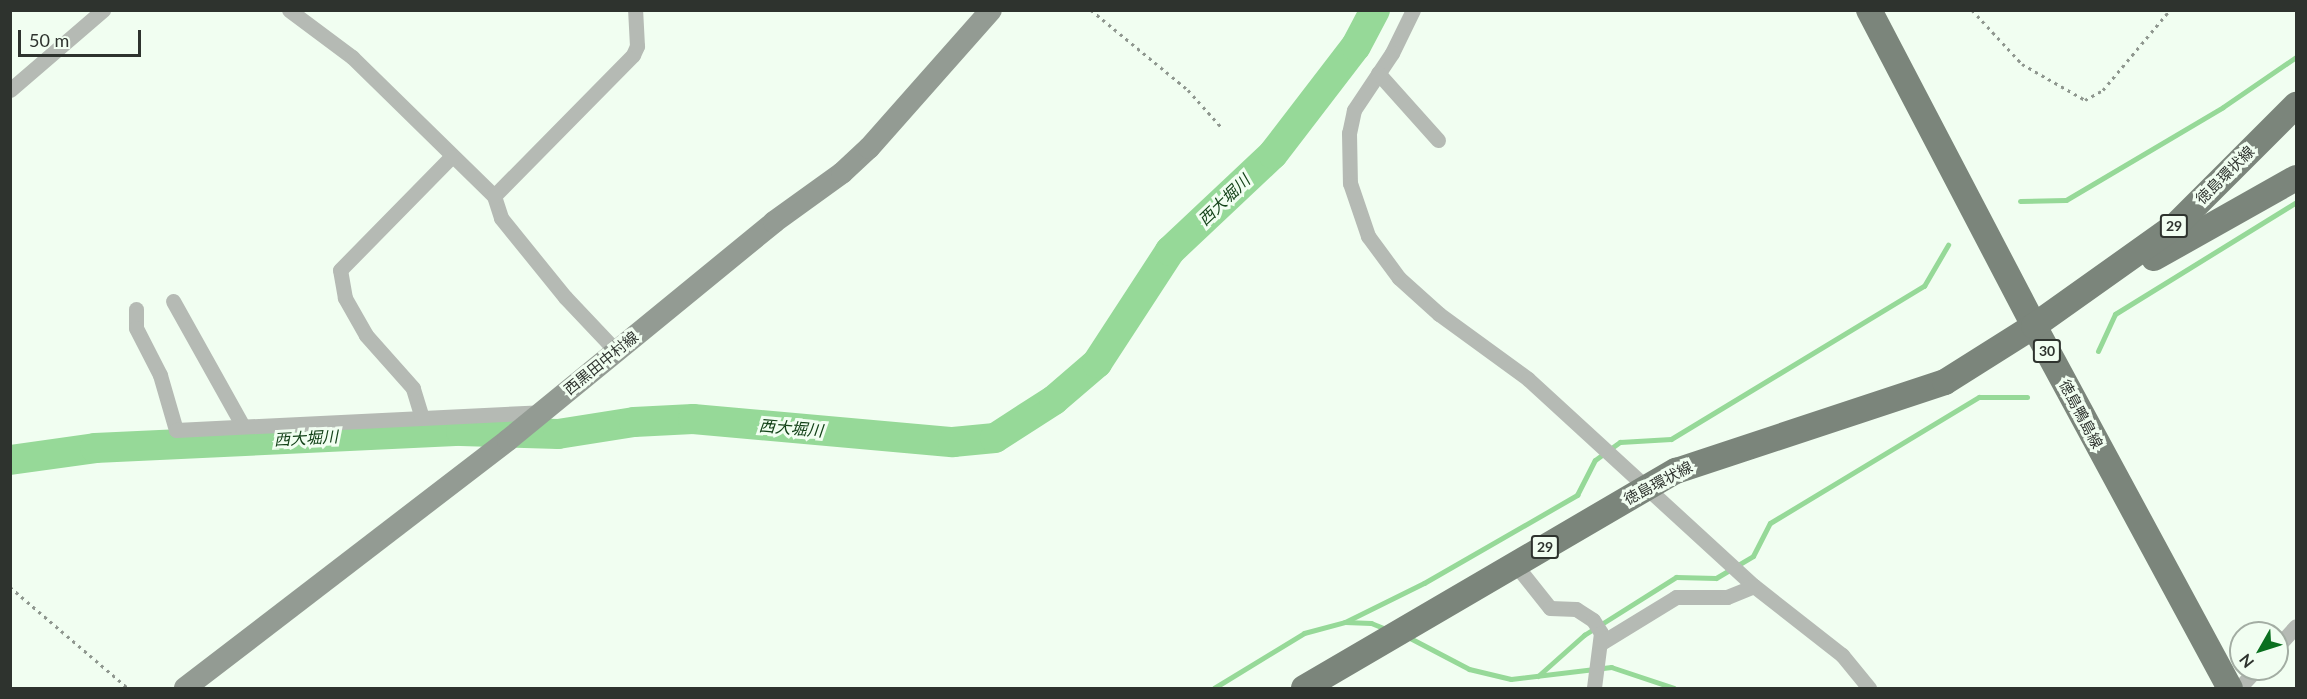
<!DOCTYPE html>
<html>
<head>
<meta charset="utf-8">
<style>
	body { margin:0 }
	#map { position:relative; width:2307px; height:699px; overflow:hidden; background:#f1fef1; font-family:Lato,"Noto Sans JP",sans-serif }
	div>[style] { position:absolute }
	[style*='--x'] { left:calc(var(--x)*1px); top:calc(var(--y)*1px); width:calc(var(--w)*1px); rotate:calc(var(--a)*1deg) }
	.stream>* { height:5px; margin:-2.5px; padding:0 2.5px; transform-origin:2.5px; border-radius:2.5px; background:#96d998 }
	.river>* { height:30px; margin:-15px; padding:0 15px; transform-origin:15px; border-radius:15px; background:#96d998 }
	.path>* { height:3px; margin-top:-1.5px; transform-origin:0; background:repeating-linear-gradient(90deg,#8f978f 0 3px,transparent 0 7.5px) }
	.street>* { height:15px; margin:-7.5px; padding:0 7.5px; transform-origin:7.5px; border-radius:7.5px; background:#b5bab4 }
	.secondary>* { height:22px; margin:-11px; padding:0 11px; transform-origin:11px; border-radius:11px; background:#939b93 }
	.primary>* { height:26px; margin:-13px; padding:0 13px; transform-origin:13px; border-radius:13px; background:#7b857b }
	span { translate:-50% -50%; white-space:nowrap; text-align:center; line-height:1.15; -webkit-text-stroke:6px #f1fef1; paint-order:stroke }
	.shield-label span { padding:2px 4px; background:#f1fef1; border:2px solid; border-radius:4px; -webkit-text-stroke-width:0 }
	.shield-label { font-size:14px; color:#2e332e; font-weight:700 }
	.street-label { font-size:15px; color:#2e332e }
	.water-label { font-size:16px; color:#134218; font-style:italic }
	.frame { position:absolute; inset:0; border:12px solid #2e332e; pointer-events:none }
	.north { position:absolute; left:2229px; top:621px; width:60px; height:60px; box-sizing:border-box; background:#f1fef1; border:2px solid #a3ada3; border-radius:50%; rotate:231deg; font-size:16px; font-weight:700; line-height:24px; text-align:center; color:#2e332e }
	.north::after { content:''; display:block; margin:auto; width:21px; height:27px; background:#0b7020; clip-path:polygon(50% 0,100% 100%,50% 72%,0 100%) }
	.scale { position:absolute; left:18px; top:30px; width:123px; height:27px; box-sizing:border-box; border:3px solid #2e332e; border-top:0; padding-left:8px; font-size:18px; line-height:21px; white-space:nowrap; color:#2e332e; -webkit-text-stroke:4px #f1fef1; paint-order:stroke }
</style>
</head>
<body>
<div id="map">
	<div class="stream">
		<i style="--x:2020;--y:201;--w:46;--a:-1.2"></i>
		<i style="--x:2066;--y:200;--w:182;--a:-30.6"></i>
		<i style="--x:2223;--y:107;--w:88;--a:-34.4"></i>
		<i style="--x:2098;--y:351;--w:41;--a:-65.3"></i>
		<i style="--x:2115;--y:314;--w:213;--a:-31.7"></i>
		<i style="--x:1345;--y:622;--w:88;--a:-26.3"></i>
		<i style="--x:1424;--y:583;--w:177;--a:-29.9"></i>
		<i style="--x:1577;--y:495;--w:39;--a:-63"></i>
		<i style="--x:1595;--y:460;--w:31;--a:-36"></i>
		<i style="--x:1620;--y:442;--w:51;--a:-3.4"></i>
		<i style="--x:1671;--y:439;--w:296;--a:-31.2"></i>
		<i style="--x:1924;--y:286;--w:48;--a:-59.7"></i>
		<i style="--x:1408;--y:637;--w:69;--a:27.7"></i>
		<i style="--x:1469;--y:669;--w:43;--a:13.4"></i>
		<i style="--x:1511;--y:679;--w:101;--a:-6.8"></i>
		<i style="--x:1611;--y:667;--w:66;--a:18.4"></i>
		<i style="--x:1538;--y:676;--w:62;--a:-41.7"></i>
		<i style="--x:1584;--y:635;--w:109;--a:-32.2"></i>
		<i style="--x:1676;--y:577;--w:40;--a:1.4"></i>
		<i style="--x:1716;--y:578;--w:43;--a:-30.7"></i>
		<i style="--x:1753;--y:556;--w:37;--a:-63"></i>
		<i style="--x:1770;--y:523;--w:244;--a:-31.1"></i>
		<i style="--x:1979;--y:397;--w:48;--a:0"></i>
		<i style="--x:1214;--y:688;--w:105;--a:-31.4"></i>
		<i style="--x:1304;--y:633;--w:42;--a:-15"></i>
		<i style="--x:1345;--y:622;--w:26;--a:2"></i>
		<i style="--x:1371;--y:623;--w:18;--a:22"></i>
	</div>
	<div class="river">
		<i style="--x:10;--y:460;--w:86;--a:-8"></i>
		<i style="--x:95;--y:448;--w:366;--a:-2.7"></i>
		<i style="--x:461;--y:431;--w:97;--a:1.8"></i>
		<i style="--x:558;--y:434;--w:77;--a:-9"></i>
		<i style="--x:634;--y:422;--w:59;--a:-2.9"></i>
		<i style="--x:693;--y:419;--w:261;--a:5.1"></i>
		<i style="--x:953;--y:442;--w:42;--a:-5.4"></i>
		<i style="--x:995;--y:438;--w:70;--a:-32.8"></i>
		<i style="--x:1054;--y:400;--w:57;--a:-40.7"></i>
		<i style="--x:1097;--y:363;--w:134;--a:-56.9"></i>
		<i style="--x:1170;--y:251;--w:141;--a:-43.3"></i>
		<i style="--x:1273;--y:154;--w:136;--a:-52.5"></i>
		<i style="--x:1356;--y:46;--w:41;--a:-62.2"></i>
	</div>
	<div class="path">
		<i style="--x:1091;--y:10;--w:126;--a:39.5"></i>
		<i style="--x:1188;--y:90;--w:52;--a:48.1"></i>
		<i style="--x:1972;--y:10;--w:74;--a:47.2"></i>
		<i style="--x:2022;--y:64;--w:73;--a:29.7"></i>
		<i style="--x:2085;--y:100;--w:21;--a:-29"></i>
		<i style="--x:2103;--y:90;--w:104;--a:-50.1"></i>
		<i style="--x:10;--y:587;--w:155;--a:40.6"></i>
	</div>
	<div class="street">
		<i style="--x:289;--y:10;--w:79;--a:36.7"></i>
		<i style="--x:352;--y:57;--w:199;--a:44.4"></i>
		<i style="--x:494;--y:196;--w:23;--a:72"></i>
		<i style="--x:501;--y:218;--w:102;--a:51"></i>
		<i style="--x:565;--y:297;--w:74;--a:46.6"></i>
		<i style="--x:1413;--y:10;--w:48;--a:116"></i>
		<i style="--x:1392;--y:53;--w:69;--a:123.7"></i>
		<i style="--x:1354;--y:110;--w:24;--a:102"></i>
		<i style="--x:1349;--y:133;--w:50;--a:88.9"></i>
		<i style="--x:1350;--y:183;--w:56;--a:71.2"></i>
		<i style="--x:1368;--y:236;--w:52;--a:53.6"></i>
		<i style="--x:1399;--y:278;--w:54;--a:42"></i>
		<i style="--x:1439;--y:314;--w:110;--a:36.1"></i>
		<i style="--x:1528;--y:379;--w:306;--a:42.5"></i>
		<i style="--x:1754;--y:586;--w:112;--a:38.1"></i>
		<i style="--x:1842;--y:655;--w:43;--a:50.7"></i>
		<i style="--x:1378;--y:73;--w:90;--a:48.2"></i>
		<i style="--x:10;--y:90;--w:123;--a:-40.7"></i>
		<i style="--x:494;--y:196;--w:198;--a:-45.4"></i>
		<i style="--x:633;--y:55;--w:10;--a:-66"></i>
		<i style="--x:637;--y:46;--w:36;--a:-93"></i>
		<i style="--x:173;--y:301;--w:143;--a:60.8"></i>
		<i style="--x:136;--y:309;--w:19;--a:90"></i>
		<i style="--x:136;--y:328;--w:53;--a:62.9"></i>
		<i style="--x:160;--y:375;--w:57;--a:73.8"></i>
		<i style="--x:176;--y:430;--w:366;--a:-2.8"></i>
		<i style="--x:422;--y:418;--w:31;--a:-107"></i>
		<i style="--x:413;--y:388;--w:71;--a:-131.6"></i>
		<i style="--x:366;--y:335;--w:43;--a:-119.6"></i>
		<i style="--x:345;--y:298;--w:28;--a:-100"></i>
		<i style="--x:340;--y:270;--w:158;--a:-45.5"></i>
		<i style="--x:1515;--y:564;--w:56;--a:51.5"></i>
		<i style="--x:1550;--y:608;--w:26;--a:2"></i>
		<i style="--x:1576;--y:609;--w:20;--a:33"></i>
		<i style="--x:1593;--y:620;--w:15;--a:58"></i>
		<i style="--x:1601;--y:633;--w:55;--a:97.3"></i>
		<i style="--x:1601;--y:643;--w:88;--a:-31.5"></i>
		<i style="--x:1676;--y:597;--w:51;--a:0"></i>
		<i style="--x:1727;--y:597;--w:29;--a:-22"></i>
		<i style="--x:2277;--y:647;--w:28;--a:-48"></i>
		<i style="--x:2239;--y:688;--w:26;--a:-47"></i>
	</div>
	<div class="secondary">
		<i style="--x:185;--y:688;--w:407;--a:-37.5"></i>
		<i style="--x:508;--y:440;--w:344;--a:-39.3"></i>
		<i style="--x:774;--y:222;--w:84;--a:-35.8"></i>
		<i style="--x:842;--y:173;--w:37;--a:-43"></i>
		<i style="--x:869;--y:148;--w:184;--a:-48.5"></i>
	</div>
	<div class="primary">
		<i style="--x:1869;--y:10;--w:356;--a:62.4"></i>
		<i style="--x:2034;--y:326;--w:412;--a:61.6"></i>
		<i style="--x:2154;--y:258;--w:163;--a:-29.4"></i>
		<i style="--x:1304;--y:688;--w:431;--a:-30.3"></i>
		<i style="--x:1676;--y:471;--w:283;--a:-18.3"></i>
		<i style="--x:1945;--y:382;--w:105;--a:-32.2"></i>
		<i style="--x:2034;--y:326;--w:174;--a:-35.4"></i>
		<i style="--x:2176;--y:225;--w:170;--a:-45"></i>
	</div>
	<div class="shield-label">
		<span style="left:2174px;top:226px">29</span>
		<span style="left:2047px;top:351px">30</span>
		<span style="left:1545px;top:547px">29</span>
	</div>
	<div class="street-label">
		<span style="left:2225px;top:175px;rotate:-45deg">徳島環状線</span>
		<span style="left:601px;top:363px;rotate:-39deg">西黒田中村線</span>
		<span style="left:2081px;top:414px;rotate:62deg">徳島鴨島線</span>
		<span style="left:1658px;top:483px;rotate:-28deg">徳島環状線</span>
	</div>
	<div class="water-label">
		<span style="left:1224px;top:200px;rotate:-44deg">西大堀川</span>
		<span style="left:791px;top:428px;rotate:5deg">西大堀川</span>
		<span style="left:306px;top:438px;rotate:-3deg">西大堀川</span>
	</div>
	<div class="frame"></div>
	<div class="north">N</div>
	<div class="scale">50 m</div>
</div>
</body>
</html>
